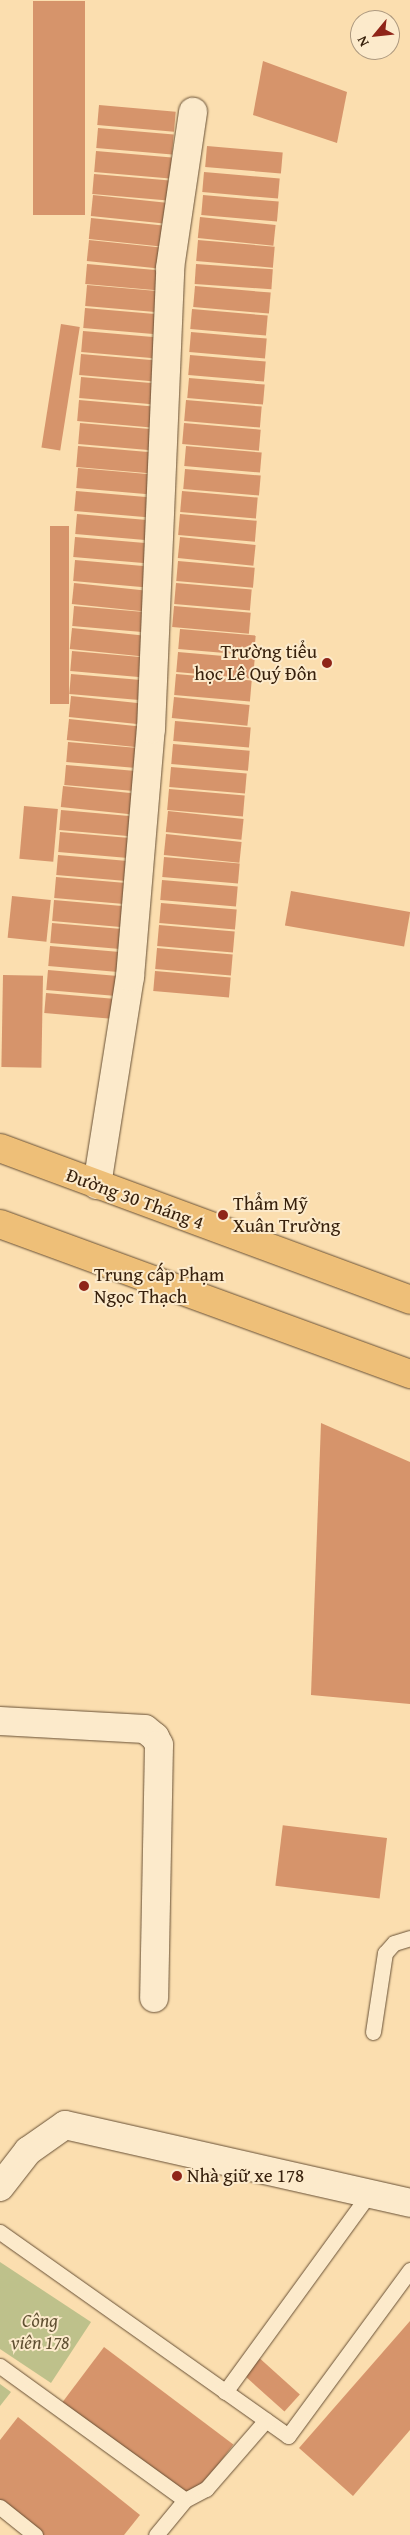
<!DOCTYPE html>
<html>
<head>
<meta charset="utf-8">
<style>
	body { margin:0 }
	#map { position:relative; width:410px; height:2535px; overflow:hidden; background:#fbdeaf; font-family:"Gentium Book Plus",serif }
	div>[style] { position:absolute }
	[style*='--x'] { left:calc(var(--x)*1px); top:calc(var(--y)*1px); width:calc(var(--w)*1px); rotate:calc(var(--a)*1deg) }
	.green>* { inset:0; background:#bec18b }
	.building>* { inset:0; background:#d6946b; transform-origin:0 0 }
	.roads { filter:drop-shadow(0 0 1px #685035) drop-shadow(0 0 1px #685035) }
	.service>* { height:15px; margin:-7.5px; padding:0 7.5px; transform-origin:7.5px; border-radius:7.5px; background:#fceacb }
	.minor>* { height:28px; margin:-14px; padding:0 14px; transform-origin:14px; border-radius:14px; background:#fceacb }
	.primary>* { height:28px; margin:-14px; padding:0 14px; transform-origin:14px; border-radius:14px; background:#eebf78 }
	.dots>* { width:14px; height:14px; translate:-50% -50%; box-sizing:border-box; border:2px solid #fceacb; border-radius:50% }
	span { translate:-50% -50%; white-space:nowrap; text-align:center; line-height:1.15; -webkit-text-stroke:4px #fceacb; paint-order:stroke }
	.poi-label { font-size:19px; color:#37200c }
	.right { translate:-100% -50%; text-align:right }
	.left { translate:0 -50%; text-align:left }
	.street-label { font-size:19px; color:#37200c }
	.park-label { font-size:19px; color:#605032; font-style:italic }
	.north { position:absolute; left:350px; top:10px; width:50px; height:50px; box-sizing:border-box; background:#fceacb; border:1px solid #ad997f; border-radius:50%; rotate:242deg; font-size:14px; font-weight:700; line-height:20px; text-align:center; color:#37200c }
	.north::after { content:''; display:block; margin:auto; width:18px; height:22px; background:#8f2418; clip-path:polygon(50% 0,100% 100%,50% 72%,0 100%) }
</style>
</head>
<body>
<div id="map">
	<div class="green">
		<i style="clip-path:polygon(0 2262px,91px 2322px,51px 2383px,0 2349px)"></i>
		<i style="clip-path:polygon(0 2384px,11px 2392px,0 2406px)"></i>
	</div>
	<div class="building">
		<i style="left:33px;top:1px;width:52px;height:214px"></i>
		<i style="clip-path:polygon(263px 61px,347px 92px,337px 143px,253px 115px)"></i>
		<i style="left:99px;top:105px;width:77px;height:20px;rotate:5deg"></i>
		<i style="left:98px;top:128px;width:76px;height:20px;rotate:5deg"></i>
		<i style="left:207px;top:146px;width:76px;height:21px;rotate:5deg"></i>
		<i style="left:96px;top:151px;width:76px;height:21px;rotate:5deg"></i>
		<i style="left:204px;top:172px;width:76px;height:20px;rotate:5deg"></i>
		<i style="left:94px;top:174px;width:76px;height:20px;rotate:5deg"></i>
		<i style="left:93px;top:195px;width:76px;height:21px;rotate:6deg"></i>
		<i style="left:203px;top:195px;width:76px;height:20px;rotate:5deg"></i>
		<i style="left:200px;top:217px;width:76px;height:21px;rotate:6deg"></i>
		<i style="left:91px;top:218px;width:77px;height:21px;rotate:6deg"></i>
		<i style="left:89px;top:240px;width:77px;height:21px;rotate:6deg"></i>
		<i style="left:198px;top:240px;width:77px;height:21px;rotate:5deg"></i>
		<i style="left:87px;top:264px;width:77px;height:20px;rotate:5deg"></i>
		<i style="left:196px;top:264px;width:77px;height:20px;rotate:4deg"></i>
		<i style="left:87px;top:285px;width:76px;height:21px;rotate:5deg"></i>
		<i style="left:195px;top:286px;width:76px;height:21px;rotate:5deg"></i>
		<i style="left:85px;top:308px;width:76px;height:20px;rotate:5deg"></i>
		<i style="left:192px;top:309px;width:76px;height:20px;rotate:5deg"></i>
		<i style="left:61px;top:324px;width:19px;height:125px;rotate:9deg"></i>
		<i style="left:83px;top:331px;width:76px;height:21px;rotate:5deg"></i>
		<i style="left:191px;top:332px;width:76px;height:20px;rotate:5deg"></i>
		<i style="left:81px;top:354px;width:76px;height:21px;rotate:5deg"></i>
		<i style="left:190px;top:355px;width:76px;height:20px;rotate:5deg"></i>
		<i style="left:81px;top:377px;width:76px;height:21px;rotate:5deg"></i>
		<i style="left:189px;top:378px;width:76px;height:20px;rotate:5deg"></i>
		<i style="left:79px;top:400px;width:77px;height:21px;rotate:5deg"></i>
		<i style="left:186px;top:400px;width:76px;height:21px;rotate:5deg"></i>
		<i style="left:80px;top:423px;width:76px;height:21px;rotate:5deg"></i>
		<i style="left:184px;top:423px;width:77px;height:21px;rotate:5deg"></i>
		<i style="left:78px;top:446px;width:76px;height:21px;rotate:5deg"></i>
		<i style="left:186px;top:446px;width:76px;height:20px;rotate:5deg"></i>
		<i style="left:78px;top:468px;width:75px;height:20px;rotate:5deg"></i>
		<i style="left:185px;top:469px;width:76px;height:20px;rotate:5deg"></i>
		<i style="left:76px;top:491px;width:76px;height:20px;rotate:5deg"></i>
		<i style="left:182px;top:491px;width:76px;height:21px;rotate:5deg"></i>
		<i style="left:77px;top:514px;width:76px;height:20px;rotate:5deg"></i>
		<i style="left:180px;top:514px;width:77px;height:21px;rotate:5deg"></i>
		<i style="left:50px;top:526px;width:19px;height:178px"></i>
		<i style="left:75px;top:537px;width:76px;height:20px;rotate:5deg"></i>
		<i style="left:180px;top:537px;width:76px;height:21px;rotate:6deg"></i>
		<i style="left:75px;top:560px;width:77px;height:21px;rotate:5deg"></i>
		<i style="left:178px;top:561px;width:77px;height:20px;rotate:5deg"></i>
		<i style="left:74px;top:583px;width:76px;height:21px;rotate:6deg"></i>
		<i style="left:176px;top:583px;width:76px;height:21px;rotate:5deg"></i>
		<i style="left:74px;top:606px;width:76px;height:20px;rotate:5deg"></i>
		<i style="left:174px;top:606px;width:77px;height:21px;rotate:5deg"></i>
		<i style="left:72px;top:628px;width:76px;height:21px;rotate:6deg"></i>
		<i style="left:180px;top:629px;width:76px;height:20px;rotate:5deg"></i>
		<i style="left:72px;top:651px;width:77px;height:20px;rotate:5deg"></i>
		<i style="left:178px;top:652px;width:77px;height:20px;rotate:5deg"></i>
		<i style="left:71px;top:674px;width:76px;height:20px;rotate:5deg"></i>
		<i style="left:176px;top:674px;width:76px;height:21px;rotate:5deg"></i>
		<i style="left:71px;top:696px;width:76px;height:21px;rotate:6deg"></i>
		<i style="left:174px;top:697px;width:76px;height:21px;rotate:6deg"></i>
		<i style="left:69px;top:719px;width:76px;height:21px;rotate:6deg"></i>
		<i style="left:175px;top:721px;width:76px;height:20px;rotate:5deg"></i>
		<i style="left:68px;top:742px;width:76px;height:20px;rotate:5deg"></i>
		<i style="left:173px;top:744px;width:77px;height:20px;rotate:5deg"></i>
		<i style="left:66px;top:765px;width:76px;height:20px;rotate:5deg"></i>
		<i style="left:171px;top:767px;width:76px;height:20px;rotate:5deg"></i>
		<i style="left:63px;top:786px;width:77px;height:21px;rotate:6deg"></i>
		<i style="left:169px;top:789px;width:76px;height:21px;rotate:5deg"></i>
		<i style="left:24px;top:806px;width:34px;height:53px;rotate:5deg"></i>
		<i style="left:61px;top:810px;width:77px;height:20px;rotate:5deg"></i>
		<i style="left:168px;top:811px;width:76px;height:21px;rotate:6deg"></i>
		<i style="left:60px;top:832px;width:76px;height:20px;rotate:5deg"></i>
		<i style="left:166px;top:834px;width:76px;height:21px;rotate:6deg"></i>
		<i style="left:58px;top:855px;width:76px;height:20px;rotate:5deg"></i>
		<i style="left:164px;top:857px;width:76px;height:20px;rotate:5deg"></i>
		<i style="left:56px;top:877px;width:76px;height:21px;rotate:5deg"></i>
		<i style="left:162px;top:880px;width:76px;height:20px;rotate:5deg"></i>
		<i style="left:291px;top:891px;width:121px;height:35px;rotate:10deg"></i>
		<i style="left:12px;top:896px;width:39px;height:42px;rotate:6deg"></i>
		<i style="left:54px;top:900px;width:77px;height:21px;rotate:5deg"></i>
		<i style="left:161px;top:903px;width:76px;height:20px;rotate:5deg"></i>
		<i style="left:52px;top:923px;width:76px;height:20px;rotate:5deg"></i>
		<i style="left:159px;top:925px;width:76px;height:21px;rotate:5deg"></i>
		<i style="left:50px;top:946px;width:76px;height:20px;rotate:5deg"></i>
		<i style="left:157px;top:948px;width:76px;height:21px;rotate:5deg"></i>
		<i style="left:48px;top:970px;width:76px;height:20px;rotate:5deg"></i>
		<i style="left:155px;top:971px;width:76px;height:20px;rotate:5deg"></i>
		<i style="left:3px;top:975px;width:40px;height:92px;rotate:1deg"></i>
		<i style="left:46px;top:993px;width:76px;height:20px;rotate:5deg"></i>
		<i style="clip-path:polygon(321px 1423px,410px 1462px,410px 1704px,311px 1695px)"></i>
		<i style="left:387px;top:1838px;width:61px;height:105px;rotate:97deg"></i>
		<i style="clip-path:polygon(410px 2321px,410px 2430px,353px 2496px,299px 2448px)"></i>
		<i style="left:104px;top:2347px;width:162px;height:80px;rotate:37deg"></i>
		<i style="left:256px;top:2355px;width:59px;height:23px;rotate:42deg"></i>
		<i style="clip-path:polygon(18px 2417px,140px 2515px,124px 2535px,40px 2535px,0 2503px,0 2440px)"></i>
	</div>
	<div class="roads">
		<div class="service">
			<i style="--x:373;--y:2032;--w:80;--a:-81.4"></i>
			<i style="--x:385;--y:1953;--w:13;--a:-48"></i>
			<i style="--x:394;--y:1943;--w:17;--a:-17"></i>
			<i style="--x:0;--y:2232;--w:353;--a:35.3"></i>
			<i style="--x:288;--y:2436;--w:206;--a:-53.7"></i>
			<i style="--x:0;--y:2366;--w:228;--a:35.9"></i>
			<i style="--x:225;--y:2392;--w:245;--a:-54"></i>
			<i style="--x:0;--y:2507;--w:45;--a:38.7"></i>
			<i style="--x:156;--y:2535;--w:45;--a:-50.4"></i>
			<i style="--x:185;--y:2500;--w:24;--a:-28"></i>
			<i style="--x:206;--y:2489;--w:91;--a:-49"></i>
		</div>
		<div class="minor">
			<i style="--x:97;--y:1185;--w:211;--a:-81"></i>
			<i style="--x:130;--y:977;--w:249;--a:-85.2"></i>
			<i style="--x:151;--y:729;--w:461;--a:-87.6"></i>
			<i style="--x:170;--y:268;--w:158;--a:-81.6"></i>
			<i style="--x:0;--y:1721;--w:145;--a:3.2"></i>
			<i style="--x:145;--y:1729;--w:13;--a:39"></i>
			<i style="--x:155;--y:1737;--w:9;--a:63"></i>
			<i style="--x:159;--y:1745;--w:253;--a:91.1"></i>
			<i style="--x:0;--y:2187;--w:46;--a:-52.1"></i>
			<i style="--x:28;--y:2151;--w:45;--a:-35.1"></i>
			<i style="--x:65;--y:2125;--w:354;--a:12.7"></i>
		</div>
		<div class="primary">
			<i style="--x:0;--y:1148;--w:437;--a:20.3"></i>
			<i style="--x:0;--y:1224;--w:437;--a:20.1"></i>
		</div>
	</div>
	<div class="dots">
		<i style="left:327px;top:663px;background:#8f2418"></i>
		<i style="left:223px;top:1215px;background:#8f2418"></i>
		<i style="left:84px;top:1286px;background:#8f2418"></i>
		<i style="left:177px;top:2176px;background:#8f2418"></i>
	</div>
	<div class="poi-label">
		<span class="right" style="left:317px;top:663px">Trường tiểu<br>học Lê Quý Đôn</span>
		<span class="left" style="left:233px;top:1215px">Thẩm Mỹ<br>Xuân Trường</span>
		<span class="left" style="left:94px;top:1286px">Trung cấp Phạm<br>Ngọc Thạch</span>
		<span class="left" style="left:187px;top:2176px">Nhà giữ xe 178</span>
	</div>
	<div class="street-label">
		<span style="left:135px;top:1199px;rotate:20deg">Đường 30 Tháng 4</span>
	</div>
	<div class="park-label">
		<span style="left:40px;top:2332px">Công<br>viên 178</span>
	</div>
	<div class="north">N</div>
</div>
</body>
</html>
